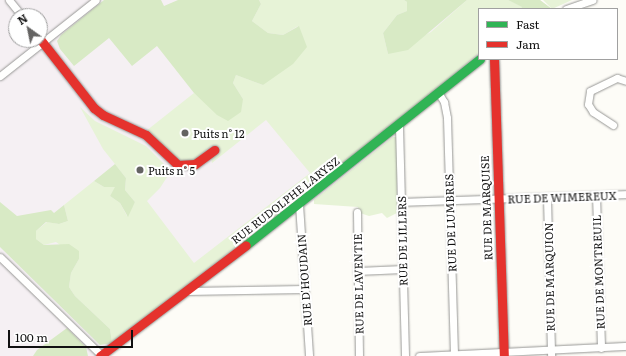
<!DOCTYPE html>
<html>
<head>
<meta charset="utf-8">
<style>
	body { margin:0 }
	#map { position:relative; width:626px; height:356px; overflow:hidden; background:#fdfcf7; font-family:Literata,serif }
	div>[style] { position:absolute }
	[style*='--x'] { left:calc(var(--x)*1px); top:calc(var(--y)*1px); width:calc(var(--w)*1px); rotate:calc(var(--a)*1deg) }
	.industrial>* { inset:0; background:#f5f0f3 }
	.green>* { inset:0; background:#e7f3d7 }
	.forest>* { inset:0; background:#d8eac5 }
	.roads { filter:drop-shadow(0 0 1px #979795) drop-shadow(0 0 1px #979795) }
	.street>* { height:7px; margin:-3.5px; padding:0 3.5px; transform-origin:3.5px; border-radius:3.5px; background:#fffffe }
	.fast>* { height:9px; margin:-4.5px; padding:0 4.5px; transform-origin:4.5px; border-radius:4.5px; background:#30b455 }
	.jam>* { height:9px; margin:-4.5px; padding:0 4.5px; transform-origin:4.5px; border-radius:4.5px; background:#e5322d }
	.dots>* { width:11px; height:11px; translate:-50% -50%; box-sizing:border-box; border:2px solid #fff; border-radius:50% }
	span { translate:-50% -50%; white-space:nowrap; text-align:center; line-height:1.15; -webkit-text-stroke:4px #fff; paint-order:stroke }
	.poi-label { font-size:11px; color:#111 }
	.left { translate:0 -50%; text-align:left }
	.street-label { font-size:11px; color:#111 }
	.legend { position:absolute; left:478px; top:8px; width:140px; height:52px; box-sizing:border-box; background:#fff; border:1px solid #a0a0a0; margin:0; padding:5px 7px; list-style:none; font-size:12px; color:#111 }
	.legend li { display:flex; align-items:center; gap:8px; height:20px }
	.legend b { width:20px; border:1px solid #a0a0a0 }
	.north { position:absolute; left:8px; top:8px; width:40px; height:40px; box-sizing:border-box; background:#fff; border:1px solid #a0a0a0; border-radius:50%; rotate:327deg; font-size:11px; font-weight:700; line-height:16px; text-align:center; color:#111 }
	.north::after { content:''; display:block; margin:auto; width:14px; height:18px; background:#646362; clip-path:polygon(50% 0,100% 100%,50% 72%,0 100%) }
	.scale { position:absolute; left:8px; top:330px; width:125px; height:18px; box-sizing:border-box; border:2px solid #111; border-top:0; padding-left:5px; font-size:12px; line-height:14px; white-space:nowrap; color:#111; -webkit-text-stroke:3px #fff; paint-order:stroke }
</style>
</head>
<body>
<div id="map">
	<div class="industrial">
		<i style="clip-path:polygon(evenodd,0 0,540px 0,552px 9px,479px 9px,479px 59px,486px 59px,314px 200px,106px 356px,0 356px,0 0,16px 16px,40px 16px,40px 40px,16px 40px,16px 16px)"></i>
	</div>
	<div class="green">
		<i style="clip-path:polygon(259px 0,404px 0,407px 2px,407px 11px,397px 15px,383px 33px,388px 54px,431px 32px,467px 0,508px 0,523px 7px,521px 9px,479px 9px,479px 53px,395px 125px,112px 343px,110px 329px,75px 296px,69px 287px,71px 273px,79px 259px,56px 242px,44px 245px,36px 239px,36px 231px,47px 222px,59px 224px,68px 221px,64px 205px,94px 181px,104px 187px,116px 187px,110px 196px,120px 203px,127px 216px,135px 202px,125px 190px,126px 178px,103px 149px,80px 107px,95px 121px,146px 146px,171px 171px,160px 188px,147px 201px,194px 263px,310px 173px,266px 120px,212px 163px,211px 158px,216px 152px,211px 146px,195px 160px,177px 161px,146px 131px,194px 93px,202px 100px,243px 99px,233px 83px,236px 75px,263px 85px,298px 26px,283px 35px,268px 33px,252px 21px,261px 4px)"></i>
		<i style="clip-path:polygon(543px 0,572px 0,552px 9px)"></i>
		<i style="clip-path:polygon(393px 137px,397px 137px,397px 213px,387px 218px,382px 213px,369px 216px,360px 213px,358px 207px,314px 204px,314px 200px)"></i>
	</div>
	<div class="forest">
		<i style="clip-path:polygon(104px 0,161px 0,164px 6px,178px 0,259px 0,261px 4px,252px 21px,268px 33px,283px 35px,299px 26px,307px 47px,293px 64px,263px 85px,236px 75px,233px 83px,243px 99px,241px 112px,228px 121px,217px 115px,194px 93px,157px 46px,132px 66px,109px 38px,74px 66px,60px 49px,57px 41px,61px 35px)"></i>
		<i style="clip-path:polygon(404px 0,467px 0,408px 50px,388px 54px,383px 33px,397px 15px,407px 11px,407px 2px)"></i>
		<i style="clip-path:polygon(508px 0,540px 0,552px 9px,521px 9px,522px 7px)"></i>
		<i style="clip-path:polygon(115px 164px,126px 178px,125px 190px,135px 202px,128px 217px,120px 203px,110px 196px,115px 187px,104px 187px,94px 181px)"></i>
		<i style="clip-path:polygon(0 202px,17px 216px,51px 210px,54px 213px,64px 205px,68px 221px,59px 224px,46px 222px,36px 231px,36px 239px,44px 245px,69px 244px,79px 251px,79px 259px,71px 273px,69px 287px,75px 296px,110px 329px,112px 343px,100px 345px,0 247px)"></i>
		<i style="clip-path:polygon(67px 328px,86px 347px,88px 356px,33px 356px,37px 350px)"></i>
	</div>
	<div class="roads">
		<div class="street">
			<i style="--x:9;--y:0;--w:21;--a:51"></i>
			<i style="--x:566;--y:9;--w:28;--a:-19"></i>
			<i style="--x:0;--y:76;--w:122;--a:-38.4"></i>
			<i style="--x:438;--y:92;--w:12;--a:59"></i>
			<i style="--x:444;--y:102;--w:16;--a:79"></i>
			<i style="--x:447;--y:118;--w:238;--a:88.3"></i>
			<i style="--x:613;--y:125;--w:24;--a:-147"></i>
			<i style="--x:593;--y:112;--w:9;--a:-122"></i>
			<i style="--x:588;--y:104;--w:13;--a:-81"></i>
			<i style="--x:590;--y:91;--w:30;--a:-26"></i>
			<i style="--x:617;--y:78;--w:9;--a:18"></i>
			<i style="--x:399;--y:126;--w:230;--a:88.5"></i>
			<i style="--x:596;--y:195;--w:153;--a:88.1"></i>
			<i style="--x:547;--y:198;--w:158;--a:88.5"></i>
			<i style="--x:402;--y:202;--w:224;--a:-2"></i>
			<i style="--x:299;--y:204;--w:152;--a:86.2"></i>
			<i style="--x:357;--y:212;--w:144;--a:89.2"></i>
			<i style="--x:0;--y:257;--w:141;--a:44.1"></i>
			<i style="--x:357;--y:271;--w:46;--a:-2.5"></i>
			<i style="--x:187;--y:291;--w:117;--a:-1"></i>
			<i style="--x:419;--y:356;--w:207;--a:-2.8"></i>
		</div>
		<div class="fast">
			<i style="--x:246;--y:245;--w:299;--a:-38.5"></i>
		</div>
		<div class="jam">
			<i style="--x:40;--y:39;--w:88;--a:52"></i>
			<i style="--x:94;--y:108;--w:11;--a:38"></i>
			<i style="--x:103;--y:115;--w:47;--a:24.9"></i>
			<i style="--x:146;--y:135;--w:44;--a:43.2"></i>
			<i style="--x:178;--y:165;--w:17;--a:-3"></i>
			<i style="--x:195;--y:164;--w:24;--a:-36"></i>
			<i style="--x:494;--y:59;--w:297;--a:88.1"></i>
			<i style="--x:100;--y:356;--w:183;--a:-37.2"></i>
		</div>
	</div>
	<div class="dots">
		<i style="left:185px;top:133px;background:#646362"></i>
		<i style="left:140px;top:170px;background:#646362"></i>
	</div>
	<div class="poi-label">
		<span class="left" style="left:193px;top:133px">Puits n° 12</span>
		<span class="left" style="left:148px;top:170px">Puits n° 5</span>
	</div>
	<div class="street-label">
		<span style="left:562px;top:197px;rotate:-2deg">RUE DE WIMEREUX</span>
		<span style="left:285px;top:200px;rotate:-38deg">RUE RUDOLPHE LARYSZ</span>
		<span style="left:486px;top:208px;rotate:-92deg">RUE DE MARQUISE</span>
		<span style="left:450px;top:223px;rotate:-92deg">RUE DE LUMBRES</span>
		<span style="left:402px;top:241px;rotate:-91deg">RUE DE LILLERS</span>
		<span style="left:598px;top:272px;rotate:-92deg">RUE DE MONTREUIL</span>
		<span style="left:549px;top:277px;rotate:-91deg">RUE DE MARQUION</span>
		<span style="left:304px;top:280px;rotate:-94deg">RUE D'HOUDAIN</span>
		<span style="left:358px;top:284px;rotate:-91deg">RUE DE LAVENTIE</span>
	</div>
	<ul class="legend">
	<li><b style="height:5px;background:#30b455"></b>Fast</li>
	<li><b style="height:5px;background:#e5322d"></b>Jam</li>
	</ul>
	<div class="north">N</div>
	<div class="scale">100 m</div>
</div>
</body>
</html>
